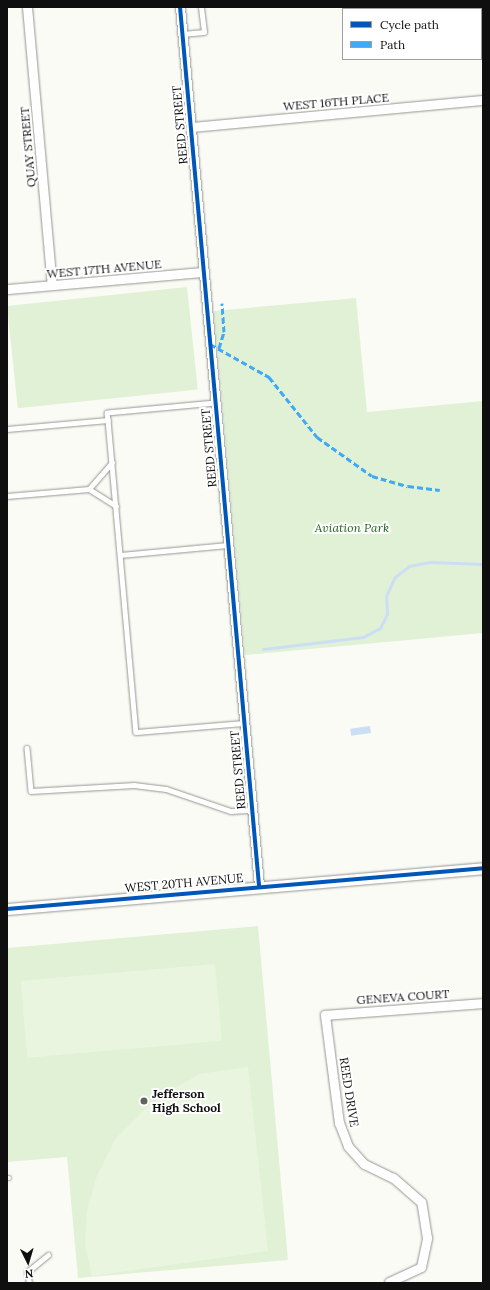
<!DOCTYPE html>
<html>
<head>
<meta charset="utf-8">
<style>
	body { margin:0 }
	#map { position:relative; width:490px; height:1290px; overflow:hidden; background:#fbfbf5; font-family:Lora,serif }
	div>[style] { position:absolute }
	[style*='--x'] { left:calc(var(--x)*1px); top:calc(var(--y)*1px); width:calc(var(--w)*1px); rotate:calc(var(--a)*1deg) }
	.green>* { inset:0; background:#e1f1d6; transform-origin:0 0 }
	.pitch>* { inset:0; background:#eaf5e0; transform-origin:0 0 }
	.water>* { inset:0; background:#ccdef4; transform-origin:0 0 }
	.stream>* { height:3px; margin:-1.5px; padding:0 1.5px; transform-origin:1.5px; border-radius:1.5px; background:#ccdef4 }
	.roads { filter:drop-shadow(0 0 1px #959593) drop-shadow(0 0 1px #959593) }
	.service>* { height:4.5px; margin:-2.25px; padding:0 2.25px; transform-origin:2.25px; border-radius:2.25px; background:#fefefe }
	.minor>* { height:9px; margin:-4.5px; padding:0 4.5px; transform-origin:4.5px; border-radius:4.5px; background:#fefefe }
	.tertiary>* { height:11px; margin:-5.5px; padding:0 5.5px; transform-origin:5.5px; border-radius:5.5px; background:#fefefe }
	.quiet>* { height:3px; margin-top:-1.5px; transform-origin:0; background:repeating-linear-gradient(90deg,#3fa9f5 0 6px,transparent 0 9px) }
	.cycleway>* { height:4px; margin:-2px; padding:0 2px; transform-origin:2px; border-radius:2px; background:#0057b8 }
	.dots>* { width:11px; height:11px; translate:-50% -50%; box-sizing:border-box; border:2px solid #fff; border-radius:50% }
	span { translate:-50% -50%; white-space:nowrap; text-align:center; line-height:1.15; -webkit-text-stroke:4px #fff; paint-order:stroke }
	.street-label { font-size:12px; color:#0f0f0f }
	.park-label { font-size:12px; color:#236521; font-style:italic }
	.poi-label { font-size:12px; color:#0f0f0f; font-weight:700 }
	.left { translate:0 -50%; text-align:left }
	.frame { position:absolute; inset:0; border:8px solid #0f0f0f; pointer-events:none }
	.legend { position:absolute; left:342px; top:8px; width:140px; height:52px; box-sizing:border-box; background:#fff; border:1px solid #9f9f9f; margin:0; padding:5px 7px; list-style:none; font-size:12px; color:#0f0f0f }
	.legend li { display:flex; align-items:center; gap:8px; height:20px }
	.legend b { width:20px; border:1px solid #9f9f9f }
	.north { position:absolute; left:8px; top:1242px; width:40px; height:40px; -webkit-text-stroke:3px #fff; paint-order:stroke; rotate:175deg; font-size:11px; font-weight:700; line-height:16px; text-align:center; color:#0f0f0f }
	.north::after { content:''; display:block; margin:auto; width:14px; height:18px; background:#0f0f0f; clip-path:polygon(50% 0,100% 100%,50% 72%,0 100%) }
</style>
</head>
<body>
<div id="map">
	<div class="green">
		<i style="left:187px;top:287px;width:103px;height:181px;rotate:84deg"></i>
		<i style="clip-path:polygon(356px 298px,367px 412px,483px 401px,483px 633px,245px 655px,214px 311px)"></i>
		<i style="clip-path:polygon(258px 926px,288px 1260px,78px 1278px,67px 1157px,7px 1162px,7px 948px)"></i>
	</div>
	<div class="pitch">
		<i style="left:215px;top:964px;width:77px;height:195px;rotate:85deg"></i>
		<i style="clip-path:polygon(248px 1067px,268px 1251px,92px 1276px,85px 1245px,87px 1211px,97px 1176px,116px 1138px,145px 1109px,175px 1088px,200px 1074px)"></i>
	</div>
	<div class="water">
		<i style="left:370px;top:726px;width:7px;height:20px;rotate:82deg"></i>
	</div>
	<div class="stream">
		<i style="--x:263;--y:649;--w:101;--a:-6.8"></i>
		<i style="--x:363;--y:637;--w:19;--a:-28"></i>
		<i style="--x:380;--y:628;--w:16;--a:-63"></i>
		<i style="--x:387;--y:614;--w:18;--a:-93"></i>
		<i style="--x:386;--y:596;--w:21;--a:-65"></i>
		<i style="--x:395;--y:577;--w:18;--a:-38"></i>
		<i style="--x:409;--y:566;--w:21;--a:-11"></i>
		<i style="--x:430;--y:562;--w:53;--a:2.2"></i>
	</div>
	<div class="roads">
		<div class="service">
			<i style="--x:481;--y:27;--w:2;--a:-27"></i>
			<i style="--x:182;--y:34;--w:22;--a:-5"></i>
			<i style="--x:204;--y:32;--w:25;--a:-97"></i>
			<i style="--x:481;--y:55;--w:2;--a:-27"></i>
			<i style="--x:215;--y:403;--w:108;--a:174.7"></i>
			<i style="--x:107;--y:413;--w:7;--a:82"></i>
			<i style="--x:108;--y:420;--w:313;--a:84.9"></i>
			<i style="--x:136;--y:732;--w:108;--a:-4.8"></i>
			<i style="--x:7;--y:429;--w:101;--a:-5.1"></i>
			<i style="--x:89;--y:489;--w:35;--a:-49"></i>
			<i style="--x:7;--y:496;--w:82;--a:-4.9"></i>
			<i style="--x:89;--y:489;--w:32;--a:32"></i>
			<i style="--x:120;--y:555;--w:108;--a:-5.3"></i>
			<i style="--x:27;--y:748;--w:43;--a:84.7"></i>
			<i style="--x:31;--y:791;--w:103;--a:-3.3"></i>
			<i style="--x:134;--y:785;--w:32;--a:7"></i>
			<i style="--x:166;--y:789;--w:69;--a:18.7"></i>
			<i style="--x:231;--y:811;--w:21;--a:-3"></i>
			<i style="--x:7;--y:1178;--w:2;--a:0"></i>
			<i style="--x:29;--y:1283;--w:11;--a:-100"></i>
			<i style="--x:27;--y:1272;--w:27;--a:-39"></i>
		</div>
		<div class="minor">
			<i style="--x:27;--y:7;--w:279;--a:84.9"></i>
			<i style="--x:180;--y:7;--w:883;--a:84.86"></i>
			<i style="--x:191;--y:127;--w:293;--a:-5.3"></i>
			<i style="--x:7;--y:289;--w:197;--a:-5"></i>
			<i style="--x:389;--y:1282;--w:35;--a:-25"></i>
			<i style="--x:421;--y:1267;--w:30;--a:-78"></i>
			<i style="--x:427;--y:1238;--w:36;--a:-99"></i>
			<i style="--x:421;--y:1202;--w:37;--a:-139"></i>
			<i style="--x:393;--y:1178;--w:32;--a:-154"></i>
			<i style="--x:364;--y:1164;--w:24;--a:-132"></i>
			<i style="--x:348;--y:1146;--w:25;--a:-111"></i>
			<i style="--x:339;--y:1123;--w:109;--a:-97.4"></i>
			<i style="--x:325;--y:1015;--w:158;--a:-4.3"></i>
		</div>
		<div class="tertiary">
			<i style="--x:7;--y:909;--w:478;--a:-4.9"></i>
		</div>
	</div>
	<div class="quiet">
		<i style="--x:210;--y:344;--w:68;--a:29.2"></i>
		<i style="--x:269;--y:377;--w:77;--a:51.3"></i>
		<i style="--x:317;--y:437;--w:67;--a:35.3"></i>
		<i style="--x:372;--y:476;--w:37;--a:16"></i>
		<i style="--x:408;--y:486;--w:32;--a:7"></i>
		<i style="--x:219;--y:348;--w:17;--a:-73"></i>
		<i style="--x:224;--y:332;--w:29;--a:-94"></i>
	</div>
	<div class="cycleway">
		<i style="--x:180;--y:7;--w:883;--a:84.86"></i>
		<i style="--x:7;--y:909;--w:478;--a:-4.9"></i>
	</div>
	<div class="dots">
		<i style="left:144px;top:1101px;background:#626260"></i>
	</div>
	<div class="street-label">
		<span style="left:336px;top:102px;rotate:-5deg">WEST 16TH PLACE</span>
		<span style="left:180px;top:125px;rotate:-95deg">REED STREET</span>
		<span style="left:28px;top:147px;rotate:-95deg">QUAY STREET</span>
		<span style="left:104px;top:269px;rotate:-5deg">WEST 17TH AVENUE</span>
		<span style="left:209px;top:448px;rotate:-95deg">REED STREET</span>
		<span style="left:238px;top:770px;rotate:-95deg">REED STREET</span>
		<span style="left:184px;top:883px;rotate:-5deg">WEST 20TH AVENUE</span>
		<span style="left:403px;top:997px;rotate:-4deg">GENEVA COURT</span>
		<span style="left:349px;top:1092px;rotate:81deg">REED DRIVE</span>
	</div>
	<div class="park-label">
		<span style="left:352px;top:528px">Aviation Park</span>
	</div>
	<div class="poi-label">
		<span class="left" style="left:152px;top:1101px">Jefferson<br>High School</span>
	</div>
	<div class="frame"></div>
	<ul class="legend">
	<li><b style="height:5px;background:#0057b8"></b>Cycle path</li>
	<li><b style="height:5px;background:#3fa9f5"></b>Path</li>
	</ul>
	<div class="north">N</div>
</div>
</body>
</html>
